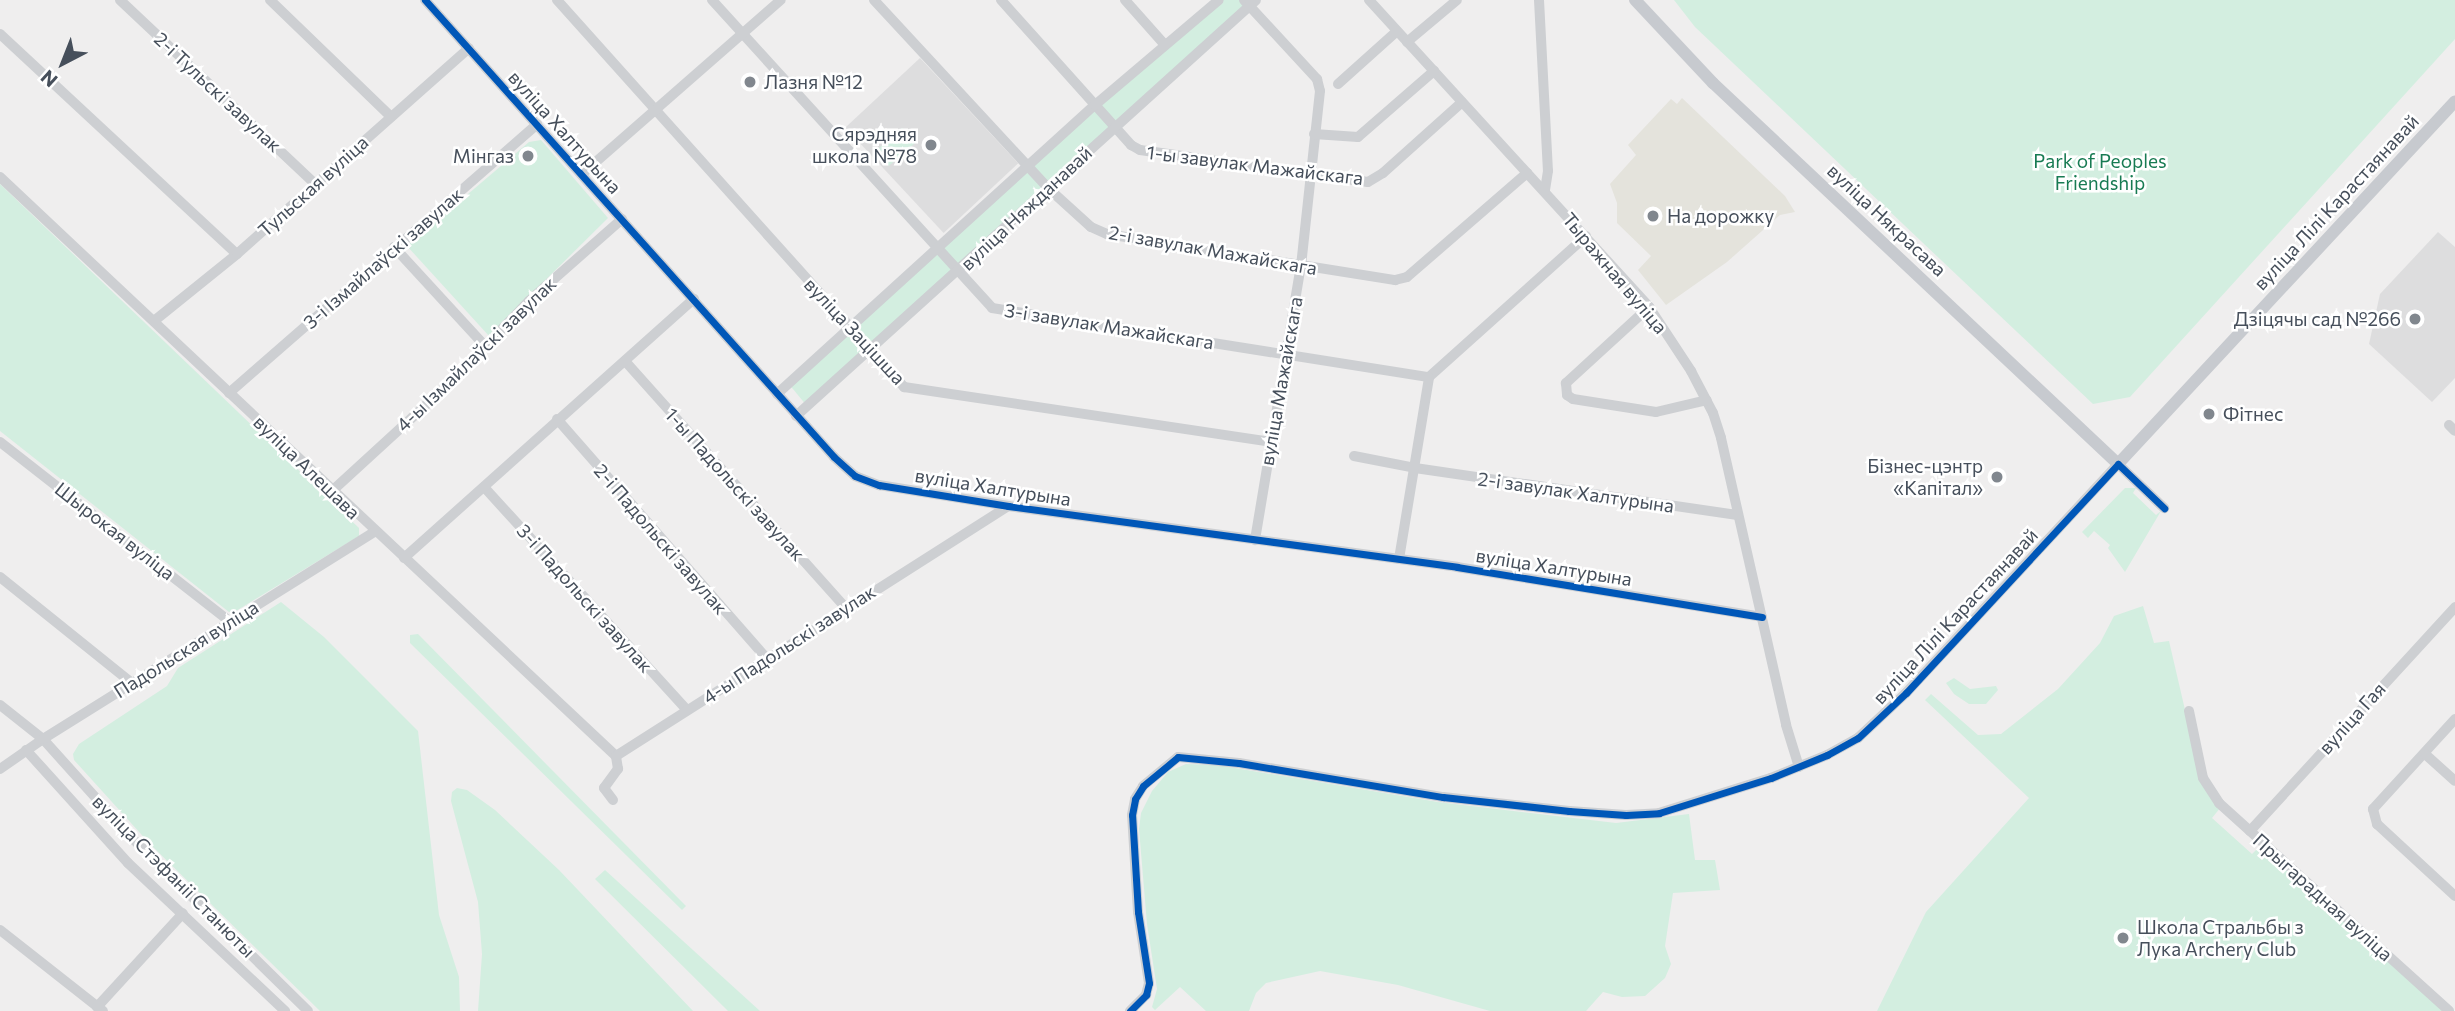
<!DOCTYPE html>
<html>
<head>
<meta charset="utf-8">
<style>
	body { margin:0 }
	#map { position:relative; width:2455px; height:1011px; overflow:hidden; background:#efeeee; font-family:Commissioner,sans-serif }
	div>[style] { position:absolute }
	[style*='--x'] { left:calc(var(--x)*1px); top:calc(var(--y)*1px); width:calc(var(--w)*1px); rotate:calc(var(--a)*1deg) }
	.commercial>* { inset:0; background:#e4e3dc }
	.education>* { inset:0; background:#ddddde; transform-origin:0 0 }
	.green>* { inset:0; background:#d3eee0; transform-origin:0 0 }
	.minor>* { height:10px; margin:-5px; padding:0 5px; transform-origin:5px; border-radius:5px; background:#cdcfd2 }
	.major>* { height:12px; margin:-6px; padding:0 6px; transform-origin:6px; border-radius:6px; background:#c7cacf }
	.cycleway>* { height:7px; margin:-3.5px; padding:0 3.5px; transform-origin:3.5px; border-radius:3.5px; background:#0057b8 }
	.dots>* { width:19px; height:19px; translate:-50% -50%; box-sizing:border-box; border:4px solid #fff; border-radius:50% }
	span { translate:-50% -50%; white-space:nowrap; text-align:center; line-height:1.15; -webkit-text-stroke:5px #fff; paint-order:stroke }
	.poi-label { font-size:19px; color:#464f5b }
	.left { translate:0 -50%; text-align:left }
	.right { translate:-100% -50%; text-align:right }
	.street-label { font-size:19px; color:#464f5b }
	.park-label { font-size:19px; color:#187b53 }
	.north { position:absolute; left:28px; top:28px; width:70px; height:70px; -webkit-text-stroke:5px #fff; paint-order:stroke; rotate:222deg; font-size:19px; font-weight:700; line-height:28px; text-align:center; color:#464f5b }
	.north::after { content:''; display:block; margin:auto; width:24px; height:32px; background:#464f5b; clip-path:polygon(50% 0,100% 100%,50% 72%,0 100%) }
</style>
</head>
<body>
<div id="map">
	<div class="commercial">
		<i style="clip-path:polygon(1682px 98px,1785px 196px,1795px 212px,1780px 215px,1727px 262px,1666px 305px,1638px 270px,1651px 256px,1617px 223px,1617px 203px,1610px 184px,1636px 155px,1628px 145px,1671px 99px,1677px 104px)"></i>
	</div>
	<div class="education">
		<i style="left:920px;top:58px;width:144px;height:102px;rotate:47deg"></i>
		<i style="clip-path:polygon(2438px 232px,2455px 247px,2455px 378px,2432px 402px,2369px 344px,2380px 294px)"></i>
	</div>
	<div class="green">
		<i style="clip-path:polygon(1219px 0,1256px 0,807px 406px,788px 383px)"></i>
		<i style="clip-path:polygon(1674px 0,2455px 0,2455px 39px,2130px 397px,2093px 404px,1695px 27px)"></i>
		<i style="left:902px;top:128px;width:20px;height:35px;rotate:49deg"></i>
		<i style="clip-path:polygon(541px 140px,608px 218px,489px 336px,407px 246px,529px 142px)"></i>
		<i style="clip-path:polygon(0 184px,359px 528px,359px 536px,236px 611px,229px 612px,0 431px)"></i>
		<i style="clip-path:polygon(2125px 488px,2136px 488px,2133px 493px,2156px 515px,2161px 511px,2125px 572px,2108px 548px,2110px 545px,2094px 531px,2088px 538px,2082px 532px)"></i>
		<i style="clip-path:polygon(281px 602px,324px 637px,418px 731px,439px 915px,459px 977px,460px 1011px,320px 1011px,150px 844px,74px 760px,73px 754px,79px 744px,167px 686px,178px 668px)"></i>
		<i style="clip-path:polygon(2143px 606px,2154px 643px,2169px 641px,2196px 757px,2221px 807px,2212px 818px,2252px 854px,2262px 844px,2448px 1011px,1877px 1011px,1926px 912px,2029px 798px,1925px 700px,1931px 694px,1978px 735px,2001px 734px,2058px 689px,2100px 643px,2114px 616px)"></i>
		<i style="clip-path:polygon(418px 634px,686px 906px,682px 910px,410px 643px,410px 635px)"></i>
		<i style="clip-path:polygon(1954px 678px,1970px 689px,1996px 686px,1998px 690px,1986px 704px,1969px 704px,1954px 694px,1946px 683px)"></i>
		<i style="clip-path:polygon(1186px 764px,1217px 765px,1438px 802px,1616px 823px,1689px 814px,1695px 860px,1715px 860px,1720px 890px,1673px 893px,1665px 946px,1671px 964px,1665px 978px,1645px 996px,1622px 997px,1603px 992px,1586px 1011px,1490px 1011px,1398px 985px,1320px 971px,1266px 983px,1256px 993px,1249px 1011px,1206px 1011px,1180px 987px,1155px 1010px,1152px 1007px,1157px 989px,1147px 924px,1139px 829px,1141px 813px,1152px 791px,1168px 772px)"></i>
		<i style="clip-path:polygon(457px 788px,467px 790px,495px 810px,559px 870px,693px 1011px,478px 1011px,482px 954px,478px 902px,451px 801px,452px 792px)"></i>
		<i style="clip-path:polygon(605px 870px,760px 1011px,728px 1011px,595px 879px)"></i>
	</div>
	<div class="minor">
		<i style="--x:120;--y:0;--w:268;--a:43.3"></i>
		<i style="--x:270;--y:0;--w:168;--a:44"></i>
		<i style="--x:425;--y:0;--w:613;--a:48.17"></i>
		<i style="--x:834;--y:457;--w:28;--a:42"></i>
		<i style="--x:855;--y:476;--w:26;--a:21"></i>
		<i style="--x:879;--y:485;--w:131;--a:9.2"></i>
		<i style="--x:1008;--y:506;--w:453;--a:7.7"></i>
		<i style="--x:1457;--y:567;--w:309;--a:9.3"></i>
		<i style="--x:557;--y:0;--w:520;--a:48.12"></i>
		<i style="--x:904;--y:387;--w:371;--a:8.5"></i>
		<i style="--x:712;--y:0;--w:416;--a:47.7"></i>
		<i style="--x:992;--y:308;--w:442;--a:9"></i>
		<i style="--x:874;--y:0;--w:256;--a:47.2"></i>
		<i style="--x:1048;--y:188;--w:58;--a:42.2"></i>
		<i style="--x:1091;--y:227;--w:17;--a:24"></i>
		<i style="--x:1107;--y:234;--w:292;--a:9.1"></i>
		<i style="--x:1395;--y:280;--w:12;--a:-14"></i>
		<i style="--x:1407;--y:277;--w:159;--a:-40.9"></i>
		<i style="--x:1001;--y:0;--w:195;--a:48.1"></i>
		<i style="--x:1131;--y:145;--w:10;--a:29"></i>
		<i style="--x:1140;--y:150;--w:230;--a:8"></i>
		<i style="--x:1368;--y:182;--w:17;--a:-31"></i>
		<i style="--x:1383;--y:173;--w:106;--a:-41.9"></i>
		<i style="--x:1125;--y:0;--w:60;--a:48.4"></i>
		<i style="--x:1244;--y:0;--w:108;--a:47.3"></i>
		<i style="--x:1317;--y:79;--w:12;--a:76"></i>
		<i style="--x:1320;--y:91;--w:175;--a:96.2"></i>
		<i style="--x:1301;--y:265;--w:279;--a:99.5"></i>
		<i style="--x:1369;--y:0;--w:416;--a:47.6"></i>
		<i style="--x:1649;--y:307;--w:77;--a:56.7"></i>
		<i style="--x:1691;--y:371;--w:47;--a:62.4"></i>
		<i style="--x:1713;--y:413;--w:26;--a:72"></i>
		<i style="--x:1721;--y:438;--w:294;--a:77.2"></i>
		<i style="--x:1786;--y:725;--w:44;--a:72.8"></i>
		<i style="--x:1539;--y:0;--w:171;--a:87"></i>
		<i style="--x:1548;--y:171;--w:20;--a:99"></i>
		<i style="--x:0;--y:34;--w:323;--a:42.9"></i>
		<i style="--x:1407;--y:42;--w:65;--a:-40"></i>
		<i style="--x:1338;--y:84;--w:79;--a:-41.9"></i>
		<i style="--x:1314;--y:134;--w:44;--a:3.9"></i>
		<i style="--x:1358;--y:137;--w:101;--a:-41"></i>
		<i style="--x:582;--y:174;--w:264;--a:-41.2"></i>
		<i style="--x:0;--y:177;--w:845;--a:43.23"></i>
		<i style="--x:394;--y:247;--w:136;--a:47.4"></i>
		<i style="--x:1649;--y:307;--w:113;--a:137.5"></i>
		<i style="--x:1566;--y:383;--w:12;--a:85"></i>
		<i style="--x:1567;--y:395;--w:7;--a:34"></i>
		<i style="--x:1573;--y:399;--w:84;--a:8.9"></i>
		<i style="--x:1656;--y:412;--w:52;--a:-13.2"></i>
		<i style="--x:154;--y:321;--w:107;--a:-38.9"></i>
		<i style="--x:237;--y:254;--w:310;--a:-41.6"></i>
		<i style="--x:625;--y:361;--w:330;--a:48.2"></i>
		<i style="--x:1429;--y:377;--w:211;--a:-41.9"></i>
		<i style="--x:229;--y:393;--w:409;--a:-41.1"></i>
		<i style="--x:777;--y:394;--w:430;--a:-42.3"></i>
		<i style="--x:1095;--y:105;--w:162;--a:-40.3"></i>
		<i style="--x:796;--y:416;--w:620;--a:-42.12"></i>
		<i style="--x:557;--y:419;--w:317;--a:48.8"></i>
		<i style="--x:2449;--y:425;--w:8;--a:45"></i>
		<i style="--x:0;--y:442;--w:291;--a:38"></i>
		<i style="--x:1354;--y:456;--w:62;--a:11.1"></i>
		<i style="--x:1415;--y:468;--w:326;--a:8.3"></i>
		<i style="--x:484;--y:487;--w:300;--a:47.7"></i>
		<i style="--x:332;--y:491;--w:164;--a:-42.5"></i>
		<i style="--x:453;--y:380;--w:110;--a:-46.1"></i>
		<i style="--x:529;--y:301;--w:124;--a:-41.4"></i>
		<i style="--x:404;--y:558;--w:389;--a:-41.8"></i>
		<i style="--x:1399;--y:559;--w:184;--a:-80.6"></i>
		<i style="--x:0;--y:577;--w:169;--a:38.8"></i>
		<i style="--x:0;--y:705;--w:55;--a:38.3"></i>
		<i style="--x:43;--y:739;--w:132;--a:48.1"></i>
		<i style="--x:131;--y:837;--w:248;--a:44.5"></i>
		<i style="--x:2189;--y:711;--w:68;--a:78.2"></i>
		<i style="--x:2203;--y:778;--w:30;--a:57"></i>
		<i style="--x:2219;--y:803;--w:310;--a:42.1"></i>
		<i style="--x:2455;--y:719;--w:122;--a:132.3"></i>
		<i style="--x:2373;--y:809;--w:16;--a:75"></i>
		<i style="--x:2377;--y:824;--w:106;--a:42.7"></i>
		<i style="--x:26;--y:750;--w:152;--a:47.9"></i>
		<i style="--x:128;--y:863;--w:216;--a:43.3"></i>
		<i style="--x:2425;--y:754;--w:40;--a:42"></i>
		<i style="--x:616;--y:756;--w:465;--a:-32.5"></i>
		<i style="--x:0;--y:769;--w:52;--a:-34.9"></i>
		<i style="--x:43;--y:739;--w:390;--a:-32"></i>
		<i style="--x:613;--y:800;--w:15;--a:-127"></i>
		<i style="--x:604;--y:788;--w:24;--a:-54"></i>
		<i style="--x:618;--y:769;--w:13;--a:-99"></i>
		<i style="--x:2250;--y:831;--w:304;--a:-47.5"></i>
		<i style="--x:0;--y:930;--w:131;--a:38.2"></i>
		<i style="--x:97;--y:1007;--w:127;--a:-47.5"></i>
		<i style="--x:1130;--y:1011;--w:23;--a:-45"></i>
		<i style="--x:1146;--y:995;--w:12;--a:-76"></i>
		<i style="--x:1149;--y:983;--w:72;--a:-98.8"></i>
		<i style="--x:1138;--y:912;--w:97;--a:-93.5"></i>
		<i style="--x:1132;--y:815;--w:16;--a:-79"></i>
		<i style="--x:1135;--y:799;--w:15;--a:-58"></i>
		<i style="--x:1143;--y:786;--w:45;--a:-39.6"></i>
		<i style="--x:1178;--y:757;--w:61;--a:5.6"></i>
		<i style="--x:1239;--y:763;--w:207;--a:9.5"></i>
		<i style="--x:1443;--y:797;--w:127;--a:6.3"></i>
		<i style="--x:1569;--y:811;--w:57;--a:4"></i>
		<i style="--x:1626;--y:815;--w:33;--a:-3"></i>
		<i style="--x:1659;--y:813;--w:117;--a:-17.4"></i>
		<i style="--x:1771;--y:778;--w:61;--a:-22.3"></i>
		<i style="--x:1827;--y:755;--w:35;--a:-29"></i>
		<i style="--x:1858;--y:738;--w:66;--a:-43.2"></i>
		<i style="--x:1906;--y:693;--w:312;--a:-47.2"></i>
		<i style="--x:2118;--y:464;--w:64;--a:43.7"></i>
	</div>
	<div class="major">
		<i style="--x:1635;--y:0;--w:114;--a:46.8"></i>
		<i style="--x:1713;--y:83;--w:556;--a:43.25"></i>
		<i style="--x:2118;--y:464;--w:495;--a:-47.1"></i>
	</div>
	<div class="cycleway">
		<i style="--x:425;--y:0;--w:613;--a:48.17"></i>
		<i style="--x:834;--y:457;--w:28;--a:42"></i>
		<i style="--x:855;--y:476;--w:26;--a:21"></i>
		<i style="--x:879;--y:485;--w:131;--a:9.2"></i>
		<i style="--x:1008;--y:506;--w:453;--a:7.7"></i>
		<i style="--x:1457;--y:567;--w:309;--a:9.3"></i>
		<i style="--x:1130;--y:1011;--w:23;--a:-45"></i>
		<i style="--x:1146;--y:995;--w:12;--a:-76"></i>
		<i style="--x:1149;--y:983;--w:72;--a:-98.8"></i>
		<i style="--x:1138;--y:912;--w:97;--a:-93.5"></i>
		<i style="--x:1132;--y:815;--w:16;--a:-79"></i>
		<i style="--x:1135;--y:799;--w:15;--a:-58"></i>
		<i style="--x:1143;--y:786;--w:45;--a:-39.6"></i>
		<i style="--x:1178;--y:757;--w:61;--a:5.6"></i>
		<i style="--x:1239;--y:763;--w:207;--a:9.5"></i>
		<i style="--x:1443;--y:797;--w:127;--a:6.3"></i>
		<i style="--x:1569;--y:811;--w:57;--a:4"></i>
		<i style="--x:1626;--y:815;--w:33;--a:-3"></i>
		<i style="--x:1659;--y:813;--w:117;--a:-17.4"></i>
		<i style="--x:1771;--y:778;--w:61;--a:-22.3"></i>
		<i style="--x:1827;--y:755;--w:35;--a:-29"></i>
		<i style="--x:1858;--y:738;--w:66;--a:-43.2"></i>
		<i style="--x:1906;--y:693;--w:312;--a:-47.2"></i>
		<i style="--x:2118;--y:464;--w:64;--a:43.7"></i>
	</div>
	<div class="dots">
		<i style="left:750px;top:82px;background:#81878e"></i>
		<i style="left:931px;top:145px;background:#81878e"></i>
		<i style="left:528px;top:156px;background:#81878e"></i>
		<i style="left:1653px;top:216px;background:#81878e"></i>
		<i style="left:2415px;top:319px;background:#81878e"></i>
		<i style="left:2209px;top:414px;background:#81878e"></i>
		<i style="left:1997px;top:477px;background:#81878e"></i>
		<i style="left:2123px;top:938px;background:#81878e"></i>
	</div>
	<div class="poi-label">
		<span class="left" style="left:764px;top:82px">Лазня №12</span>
		<span class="right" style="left:917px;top:145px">Сярэдняя<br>школа №78</span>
		<span class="right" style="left:514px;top:156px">Мінгаз</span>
		<span class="left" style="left:1667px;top:216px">На дорожку</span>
		<span class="right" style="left:2401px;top:319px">Дзіцячы сад №266</span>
		<span class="left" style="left:2223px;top:414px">Фітнес</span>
		<span class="right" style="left:1983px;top:477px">Бізнес-цэнтр<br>«Капітал»</span>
		<span class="left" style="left:2137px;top:938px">Школа Стральбы з<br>Лука Archery Club</span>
	</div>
	<div class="street-label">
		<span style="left:218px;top:92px;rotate:43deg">2-і Тульскі завулак</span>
		<span style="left:565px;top:132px;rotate:48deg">вуліца Халтурына</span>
		<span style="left:1255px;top:165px;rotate:7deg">1-ы завулак Мажайскага</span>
		<span style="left:313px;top:186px;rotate:-42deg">Тульская вуліца</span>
		<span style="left:2336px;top:202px;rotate:-47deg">вуліца Лілі Карастаянавай</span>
		<span style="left:1026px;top:208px;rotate:-43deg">вуліца Няжданавай</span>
		<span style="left:1887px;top:220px;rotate:43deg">вуліца Някрасава</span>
		<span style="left:1213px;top:250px;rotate:10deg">2-і завулак Мажайскага</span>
		<span style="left:383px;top:258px;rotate:-41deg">3-і Ізмайлаўскі завулак</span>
		<span style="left:1615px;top:273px;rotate:50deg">Тыражная вуліца</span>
		<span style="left:1109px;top:326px;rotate:9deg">3-і завулак Мажайскага</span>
		<span style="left:855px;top:331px;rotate:47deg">вуліца Зацішша</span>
		<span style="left:476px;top:354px;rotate:-44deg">4-ы Ізмайлаўскі завулак</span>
		<span style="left:1281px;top:381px;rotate:-80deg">вуліца Мажайскага</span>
		<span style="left:307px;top:467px;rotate:44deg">вуліца Алешава</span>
		<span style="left:735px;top:484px;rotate:48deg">1-ы Падольскі завулак</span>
		<span style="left:993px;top:487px;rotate:9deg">вуліца Халтурына</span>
		<span style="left:1576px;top:492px;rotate:8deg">2-і завулак Халтурына</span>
		<span style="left:115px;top:531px;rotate:38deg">Шырокая вуліца</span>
		<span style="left:661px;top:539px;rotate:49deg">2-і Падольскі завулак</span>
		<span style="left:1554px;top:567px;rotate:9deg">вуліца Халтурына</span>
		<span style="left:585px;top:598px;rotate:48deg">3-і Падольскі завулак</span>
		<span style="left:1955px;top:616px;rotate:-47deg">вуліца Лілі Карастаянавай</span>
		<span style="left:789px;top:644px;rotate:-33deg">4-ы Падольскі завулак</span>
		<span style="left:186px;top:649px;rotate:-32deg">Падольская вуліца</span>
		<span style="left:2352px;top:718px;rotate:-48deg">вуліца Гая</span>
		<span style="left:174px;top:876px;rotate:45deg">вуліца Стэфаніі Станюты</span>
		<span style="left:2323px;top:897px;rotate:42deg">Прыгарадная вуліца</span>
	</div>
	<div class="park-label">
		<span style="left:2100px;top:172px">Park of Peoples<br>Friendship</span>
	</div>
	<div class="north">N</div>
</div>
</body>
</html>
